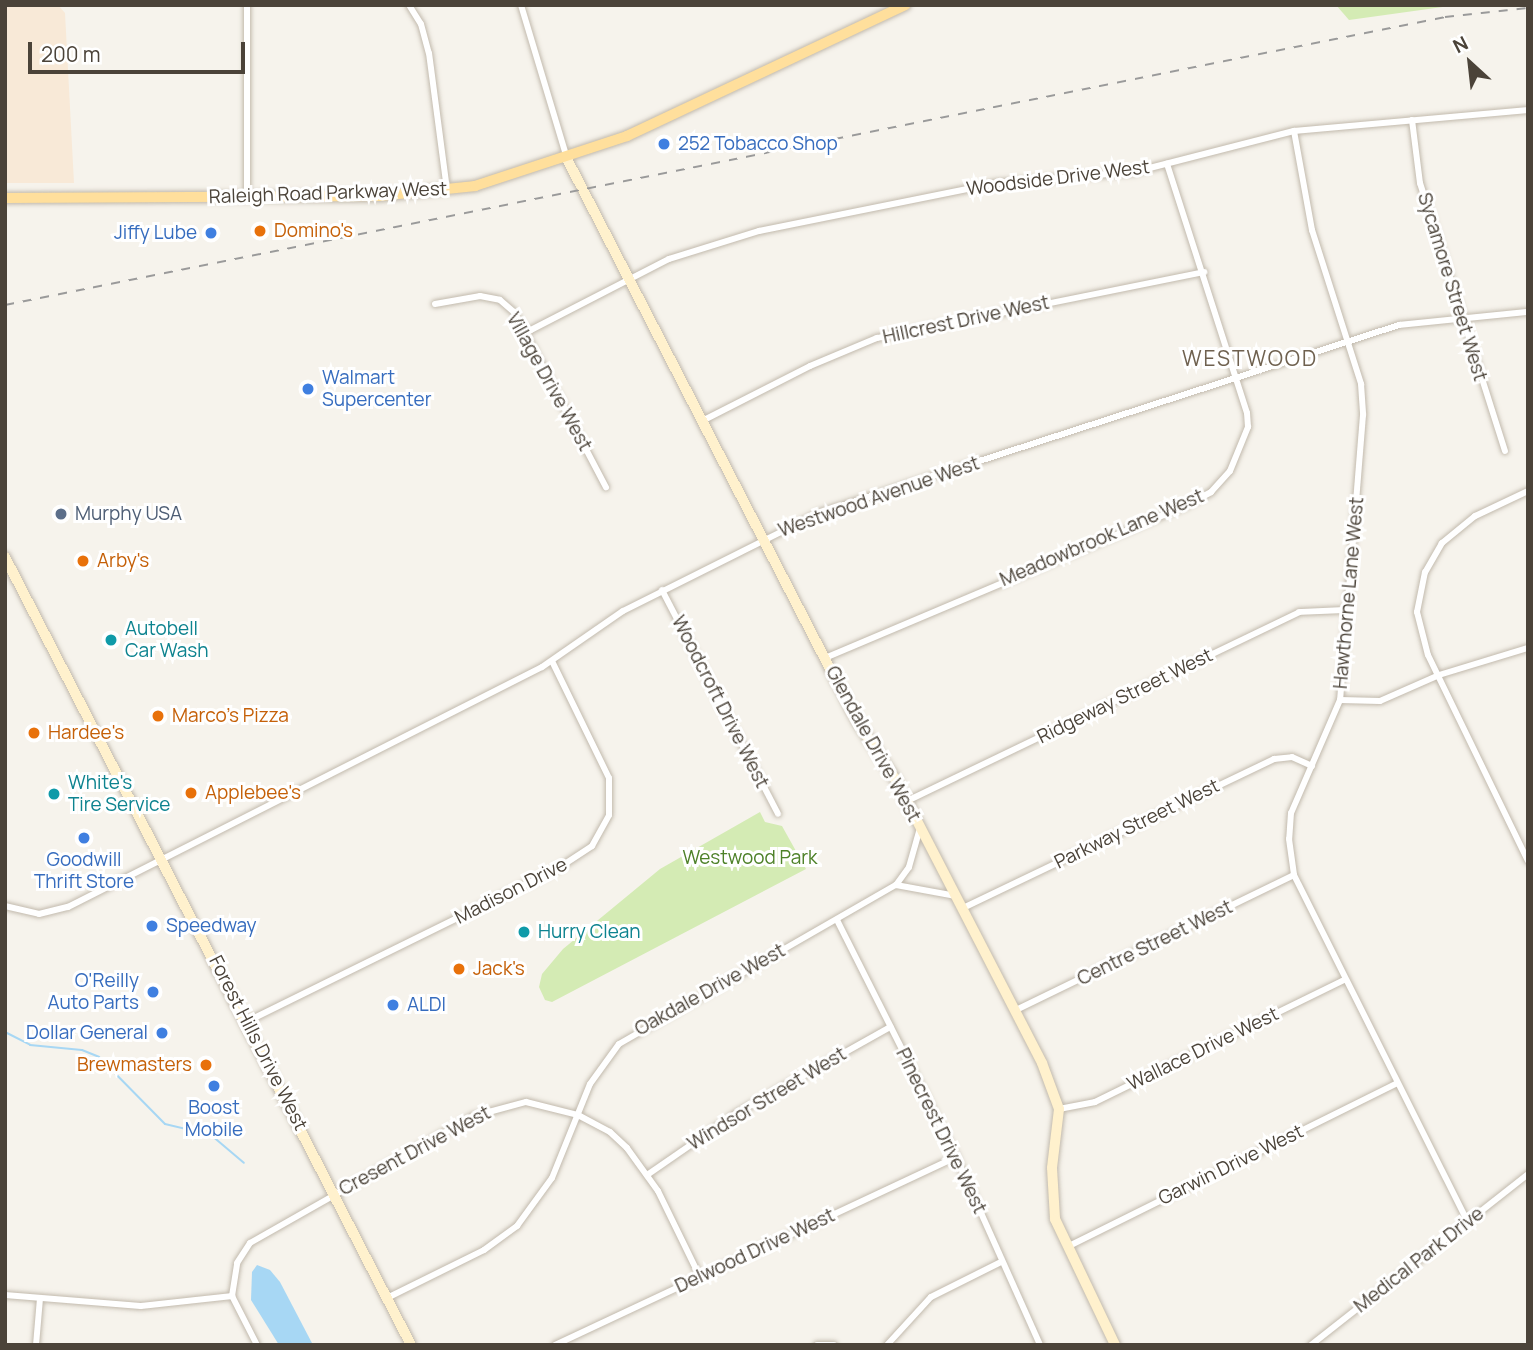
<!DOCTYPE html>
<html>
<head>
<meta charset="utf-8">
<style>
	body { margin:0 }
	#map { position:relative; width:1533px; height:1350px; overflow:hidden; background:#f6f3ec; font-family:Manrope,sans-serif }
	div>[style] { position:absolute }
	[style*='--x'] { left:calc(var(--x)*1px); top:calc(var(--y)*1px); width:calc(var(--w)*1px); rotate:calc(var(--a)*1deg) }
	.commercial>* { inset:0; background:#f8e9d7 }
	.green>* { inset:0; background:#d4ebb4 }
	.water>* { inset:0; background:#a7d7f4 }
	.stream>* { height:2px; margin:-1px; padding:0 1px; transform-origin:1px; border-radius:1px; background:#a7d7f4 }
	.roads { filter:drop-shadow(0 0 2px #c2baad) drop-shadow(0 0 2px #c2baad) }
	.street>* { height:6px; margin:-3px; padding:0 3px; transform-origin:3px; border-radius:3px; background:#fff }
	.secondary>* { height:10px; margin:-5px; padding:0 5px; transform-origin:5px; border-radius:5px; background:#fff1cd }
	.primary>* { height:10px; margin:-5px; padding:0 5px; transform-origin:5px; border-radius:5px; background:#ffdf9c }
	.rail>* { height:2px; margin-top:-1px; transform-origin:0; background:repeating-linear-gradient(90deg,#9a9a9a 0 9px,transparent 0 18px) }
	.dots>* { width:19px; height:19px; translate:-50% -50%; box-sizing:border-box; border:4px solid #fff; border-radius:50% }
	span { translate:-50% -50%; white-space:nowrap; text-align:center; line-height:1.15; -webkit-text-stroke:6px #fff; paint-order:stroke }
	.shop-label { font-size:19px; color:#366cbe }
	.left { translate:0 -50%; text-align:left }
	.right { translate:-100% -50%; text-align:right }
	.street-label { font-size:19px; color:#4b4339 }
	.food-label { font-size:19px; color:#c56008 }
	.service-label { font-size:19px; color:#4e5e75 }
	.culture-label { font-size:19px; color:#0d838f }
	.park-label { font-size:19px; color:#4d8128 }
	.neighbourhood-label { font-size:21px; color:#6f614f; letter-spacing:2px }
	.frame { position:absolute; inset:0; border:7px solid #4b4339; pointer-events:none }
	.north { position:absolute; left:1435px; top:28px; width:70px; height:70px; -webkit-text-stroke:5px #fff; paint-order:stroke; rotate:333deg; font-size:19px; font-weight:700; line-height:28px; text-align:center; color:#4b4339 }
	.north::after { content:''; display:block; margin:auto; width:24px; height:32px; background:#4b4339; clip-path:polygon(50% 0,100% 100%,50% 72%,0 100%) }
	.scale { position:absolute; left:28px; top:42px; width:217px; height:32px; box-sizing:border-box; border:4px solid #4b4339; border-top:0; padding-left:9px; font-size:21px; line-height:24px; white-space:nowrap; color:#4b4339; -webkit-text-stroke:5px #fff; paint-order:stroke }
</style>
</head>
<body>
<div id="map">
	<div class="commercial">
		<i style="clip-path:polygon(5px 5px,58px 5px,65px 13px,74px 183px,5px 183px)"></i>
	</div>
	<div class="green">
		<i style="clip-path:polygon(1336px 5px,1457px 5px,1349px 20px)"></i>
		<i style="clip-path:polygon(760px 812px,765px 822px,782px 826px,806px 869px,552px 1002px,545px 1000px,539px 987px,542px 974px,563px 949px,660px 869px)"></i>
	</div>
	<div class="water">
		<i style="clip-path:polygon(257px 1265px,270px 1270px,280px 1282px,313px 1345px,279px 1345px,251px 1300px,252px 1272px)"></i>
	</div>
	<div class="stream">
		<i style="--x:5;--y:1032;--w:28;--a:27"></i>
		<i style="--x:30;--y:1045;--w:52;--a:5.5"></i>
		<i style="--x:82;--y:1050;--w:18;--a:22"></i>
		<i style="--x:99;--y:1057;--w:94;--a:45.4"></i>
		<i style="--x:165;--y:1124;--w:47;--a:13.4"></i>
		<i style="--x:211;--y:1135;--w:43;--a:40.3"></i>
	</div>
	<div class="roads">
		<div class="street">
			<i style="--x:247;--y:5;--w:191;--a:90"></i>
			<i style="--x:409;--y:5;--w:22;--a:58"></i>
			<i style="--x:421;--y:24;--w:30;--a:75"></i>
			<i style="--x:429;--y:53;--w:137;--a:82.5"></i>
			<i style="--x:521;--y:5;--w:160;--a:73.3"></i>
			<i style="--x:1412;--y:120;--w:64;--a:82.8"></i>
			<i style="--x:1420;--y:183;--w:281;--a:72.4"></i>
			<i style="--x:1294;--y:131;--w:101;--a:79.7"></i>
			<i style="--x:1312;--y:230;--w:162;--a:72.3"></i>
			<i style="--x:1361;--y:384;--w:31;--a:86"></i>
			<i style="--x:1363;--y:415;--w:286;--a:94.6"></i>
			<i style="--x:1340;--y:700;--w:123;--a:113.4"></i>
			<i style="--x:1291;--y:813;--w:26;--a:94"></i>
			<i style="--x:1289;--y:839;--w:36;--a:82"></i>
			<i style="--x:1294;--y:875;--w:389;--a:63.4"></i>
			<i style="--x:435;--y:304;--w:46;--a:-10.1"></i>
			<i style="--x:480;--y:296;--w:20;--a:11"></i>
			<i style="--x:500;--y:300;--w:18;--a:41"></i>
			<i style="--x:514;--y:312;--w:198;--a:62.3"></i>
			<i style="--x:525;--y:333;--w:162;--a:-27.2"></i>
			<i style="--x:669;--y:259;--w:94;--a:-17.3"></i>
			<i style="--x:759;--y:231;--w:244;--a:-11.4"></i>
			<i style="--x:998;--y:183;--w:136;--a:-4.6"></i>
			<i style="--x:1134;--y:172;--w:165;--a:-14.4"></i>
			<i style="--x:1294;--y:131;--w:235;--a:-5.1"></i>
			<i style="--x:702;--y:421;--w:121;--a:-27"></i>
			<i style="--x:810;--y:366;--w:73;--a:-22.7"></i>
			<i style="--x:877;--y:338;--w:334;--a:-11.4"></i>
			<i style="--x:1528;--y:491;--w:59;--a:154.7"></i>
			<i style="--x:1475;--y:516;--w:43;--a:140.7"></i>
			<i style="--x:1442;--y:543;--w:34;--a:120"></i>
			<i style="--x:1425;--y:572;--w:41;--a:101.3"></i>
			<i style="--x:1417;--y:612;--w:44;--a:75.7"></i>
			<i style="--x:1428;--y:655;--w:229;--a:64.1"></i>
			<i style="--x:662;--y:590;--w:252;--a:62.6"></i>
			<i style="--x:825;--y:658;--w:389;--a:-22.9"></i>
			<i style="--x:1183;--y:507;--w:32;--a:-28"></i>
			<i style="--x:1211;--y:492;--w:28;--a:-48"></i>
			<i style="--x:1230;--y:471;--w:48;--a:-67.8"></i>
			<i style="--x:1248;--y:427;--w:14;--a:-94"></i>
			<i style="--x:1247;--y:413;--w:262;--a:-107.8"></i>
			<i style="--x:1340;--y:700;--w:40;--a:1.4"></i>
			<i style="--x:1380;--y:701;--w:64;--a:-23.8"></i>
			<i style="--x:1439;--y:675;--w:93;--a:-16.9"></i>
			<i style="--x:907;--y:801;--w:435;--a:-25.7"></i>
			<i style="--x:1299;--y:612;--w:48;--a:-2.4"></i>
			<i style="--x:896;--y:885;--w:61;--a:10.4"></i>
			<i style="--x:5;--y:906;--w:35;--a:13"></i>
			<i style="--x:39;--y:914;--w:30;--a:-14"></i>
			<i style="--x:68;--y:907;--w:531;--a:-26.85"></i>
			<i style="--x:542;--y:667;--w:98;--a:-34.7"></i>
			<i style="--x:623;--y:611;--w:219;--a:-26.6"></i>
			<i style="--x:819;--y:513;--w:610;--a:-17.96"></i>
			<i style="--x:1399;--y:325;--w:130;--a:-5.8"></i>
			<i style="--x:963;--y:908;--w:345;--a:-25.6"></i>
			<i style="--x:1274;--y:759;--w:18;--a:-6"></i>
			<i style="--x:1292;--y:757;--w:22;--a:24"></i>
			<i style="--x:837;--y:920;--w:265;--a:63.3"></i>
			<i style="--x:956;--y:1157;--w:206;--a:65.9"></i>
			<i style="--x:1016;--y:1010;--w:309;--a:-25.9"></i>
			<i style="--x:246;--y:1022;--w:347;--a:-26.2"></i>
			<i style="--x:557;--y:869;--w:42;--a:-33.3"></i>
			<i style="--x:592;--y:846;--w:35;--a:-61"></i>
			<i style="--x:609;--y:815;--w:37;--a:-90"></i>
			<i style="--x:609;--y:778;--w:130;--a:-116"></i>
			<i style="--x:1059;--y:1109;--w:37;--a:-11"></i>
			<i style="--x:1095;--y:1102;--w:277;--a:-26.1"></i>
			<i style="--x:647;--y:1175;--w:109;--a:-34.6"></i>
			<i style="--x:737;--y:1113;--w:176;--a:-29.3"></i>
			<i style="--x:1067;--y:1247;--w:367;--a:-26.4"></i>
			<i style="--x:5;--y:1295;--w:136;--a:4.6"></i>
			<i style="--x:141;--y:1306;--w:92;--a:-6.3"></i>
			<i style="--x:387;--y:1298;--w:108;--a:-26.3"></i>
			<i style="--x:484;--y:1250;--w:41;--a:-36"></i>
			<i style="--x:517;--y:1226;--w:59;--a:-53.9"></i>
			<i style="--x:552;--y:1178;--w:101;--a:-68"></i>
			<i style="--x:590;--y:1084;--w:49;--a:-54.1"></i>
			<i style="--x:619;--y:1044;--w:319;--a:-29.9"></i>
			<i style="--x:896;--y:885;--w:22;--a:-54"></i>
			<i style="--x:909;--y:867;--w:41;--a:-74.2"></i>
			<i style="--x:36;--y:1345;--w:47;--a:-85.1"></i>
			<i style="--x:257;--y:1345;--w:55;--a:-117"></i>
			<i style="--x:232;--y:1296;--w:33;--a:-81"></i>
			<i style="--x:237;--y:1263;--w:24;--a:-57"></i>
			<i style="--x:250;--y:1243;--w:257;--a:-29.6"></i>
			<i style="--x:474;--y:1116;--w:54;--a:-15.1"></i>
			<i style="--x:526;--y:1102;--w:54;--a:14"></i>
			<i style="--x:578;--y:1115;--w:36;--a:28"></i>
			<i style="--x:610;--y:1132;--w:23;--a:43"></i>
			<i style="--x:627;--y:1148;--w:53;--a:54.2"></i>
			<i style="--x:658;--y:1191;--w:96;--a:64"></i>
			<i style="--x:555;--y:1345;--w:443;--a:-25.1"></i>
			<i style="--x:817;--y:1345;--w:17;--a:0"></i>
			<i style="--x:887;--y:1345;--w:65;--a:-47.5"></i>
			<i style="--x:931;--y:1297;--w:76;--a:-26.6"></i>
			<i style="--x:1311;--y:1345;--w:276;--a:-38.2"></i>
		</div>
		<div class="secondary">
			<i style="--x:567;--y:159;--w:632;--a:62.71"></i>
			<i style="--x:857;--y:721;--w:73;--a:56.7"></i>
			<i style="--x:897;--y:782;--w:316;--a:62.7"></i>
			<i style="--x:1042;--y:1063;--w:49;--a:69.7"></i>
			<i style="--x:1059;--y:1109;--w:59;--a:96.8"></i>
			<i style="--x:1052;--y:1168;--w:51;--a:86.6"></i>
			<i style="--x:1055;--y:1219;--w:140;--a:64.5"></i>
			<i style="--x:5;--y:557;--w:886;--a:62.74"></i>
		</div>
		<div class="primary">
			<i style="--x:5;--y:198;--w:374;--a:-0.3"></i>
			<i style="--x:379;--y:196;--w:97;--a:-5.9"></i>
			<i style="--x:475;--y:186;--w:160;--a:-18.2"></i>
			<i style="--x:627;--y:136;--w:308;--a:-25.2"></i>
		</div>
	</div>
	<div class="rail">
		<i style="--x:5;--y:305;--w:1469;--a:-11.31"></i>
		<i style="--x:1445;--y:17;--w:83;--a:-6.2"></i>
	</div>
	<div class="dots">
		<i style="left:664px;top:144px;background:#3f7fe0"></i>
		<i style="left:260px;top:231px;background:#e8710a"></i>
		<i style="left:211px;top:233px;background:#3f7fe0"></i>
		<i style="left:308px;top:389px;background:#3f7fe0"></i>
		<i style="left:61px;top:514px;background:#5c6f8a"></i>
		<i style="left:83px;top:561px;background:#e8710a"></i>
		<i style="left:111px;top:640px;background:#0f9aa8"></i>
		<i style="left:158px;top:716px;background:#e8710a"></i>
		<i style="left:34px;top:733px;background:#e8710a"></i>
		<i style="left:191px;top:793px;background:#e8710a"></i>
		<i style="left:54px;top:794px;background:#0f9aa8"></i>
		<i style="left:84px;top:838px;background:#3f7fe0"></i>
		<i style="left:152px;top:926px;background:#3f7fe0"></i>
		<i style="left:524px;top:932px;background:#0f9aa8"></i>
		<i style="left:459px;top:969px;background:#e8710a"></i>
		<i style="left:153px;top:992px;background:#3f7fe0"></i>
		<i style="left:393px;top:1005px;background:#3f7fe0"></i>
		<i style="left:162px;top:1033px;background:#3f7fe0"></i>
		<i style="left:206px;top:1065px;background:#e8710a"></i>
		<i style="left:214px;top:1086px;background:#3f7fe0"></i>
	</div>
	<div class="shop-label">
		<span class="left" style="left:678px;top:144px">252 Tobacco Shop</span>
		<span class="right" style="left:197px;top:233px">Jiffy Lube</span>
		<span class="left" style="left:322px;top:389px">Walmart<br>Supercenter</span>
		<span style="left:84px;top:871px">Goodwill<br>Thrift Store</span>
		<span class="left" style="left:166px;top:926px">Speedway</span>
		<span class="right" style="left:139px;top:992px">O'Reilly<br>Auto Parts</span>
		<span class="left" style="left:407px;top:1005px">ALDI</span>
		<span class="right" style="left:148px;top:1033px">Dollar General</span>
		<span style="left:214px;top:1119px">Boost<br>Mobile</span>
	</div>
	<div class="street-label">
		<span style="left:1058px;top:178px;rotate:-7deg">Woodside Drive West</span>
		<span style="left:328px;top:193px;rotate:-2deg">Raleigh Road Parkway West</span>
		<span style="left:1452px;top:287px;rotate:73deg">Sycamore Street West</span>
		<span style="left:966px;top:320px;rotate:-12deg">Hillcrest Drive West</span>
		<span style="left:549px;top:382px;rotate:61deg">Village Drive West</span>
		<span style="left:879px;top:497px;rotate:-19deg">Westwood Avenue West</span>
		<span style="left:1102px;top:538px;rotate:-23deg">Meadowbrook Lane West</span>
		<span style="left:1349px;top:593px;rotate:-85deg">Hawthorne Lane West</span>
		<span style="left:1125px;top:696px;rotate:-26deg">Ridgeway Street West</span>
		<span style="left:720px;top:702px;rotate:63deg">Woodcroft Drive West</span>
		<span style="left:873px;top:744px;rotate:61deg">Glendale Drive West</span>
		<span style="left:1137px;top:824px;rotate:-26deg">Parkway Street West</span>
		<span style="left:511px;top:891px;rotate:-27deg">Madison Drive</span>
		<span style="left:1155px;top:943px;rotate:-26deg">Centre Street West</span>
		<span style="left:710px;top:990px;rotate:-29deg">Oakdale Drive West</span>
		<span style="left:258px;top:1043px;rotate:63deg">Forest Hills Drive West</span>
		<span style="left:1203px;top:1049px;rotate:-26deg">Wallace Drive West</span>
		<span style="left:767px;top:1099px;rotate:-31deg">Windsor Street West</span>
		<span style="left:941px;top:1131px;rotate:64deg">Pinecrest Drive West</span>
		<span style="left:415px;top:1151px;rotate:-28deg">Cresent Drive West</span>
		<span style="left:1231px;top:1165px;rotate:-26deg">Garwin Drive West</span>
		<span style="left:755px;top:1251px;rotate:-25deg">Delwood Drive West</span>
		<span style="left:1419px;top:1260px;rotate:-38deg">Medical Park Drive</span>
	</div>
	<div class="food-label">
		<span class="left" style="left:274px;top:231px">Domino's</span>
		<span class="left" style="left:97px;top:561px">Arby's</span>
		<span class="left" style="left:172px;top:716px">Marco's Pizza</span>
		<span class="left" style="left:48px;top:733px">Hardee's</span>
		<span class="left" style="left:205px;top:793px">Applebee's</span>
		<span class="left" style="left:473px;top:969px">Jack's</span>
		<span class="right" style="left:192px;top:1065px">Brewmasters</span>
	</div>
	<div class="service-label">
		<span class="left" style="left:75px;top:514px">Murphy USA</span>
	</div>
	<div class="culture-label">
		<span class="left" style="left:125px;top:640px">Autobell<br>Car Wash</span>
		<span class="left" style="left:68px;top:794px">White's<br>Tire Service</span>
		<span class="left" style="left:538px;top:932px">Hurry Clean</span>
	</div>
	<div class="park-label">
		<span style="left:750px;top:858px">Westwood Park</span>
	</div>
	<div class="neighbourhood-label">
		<span style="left:1250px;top:358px">WESTWOOD</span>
	</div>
	<div class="frame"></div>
	<div class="north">N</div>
	<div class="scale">200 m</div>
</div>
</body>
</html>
